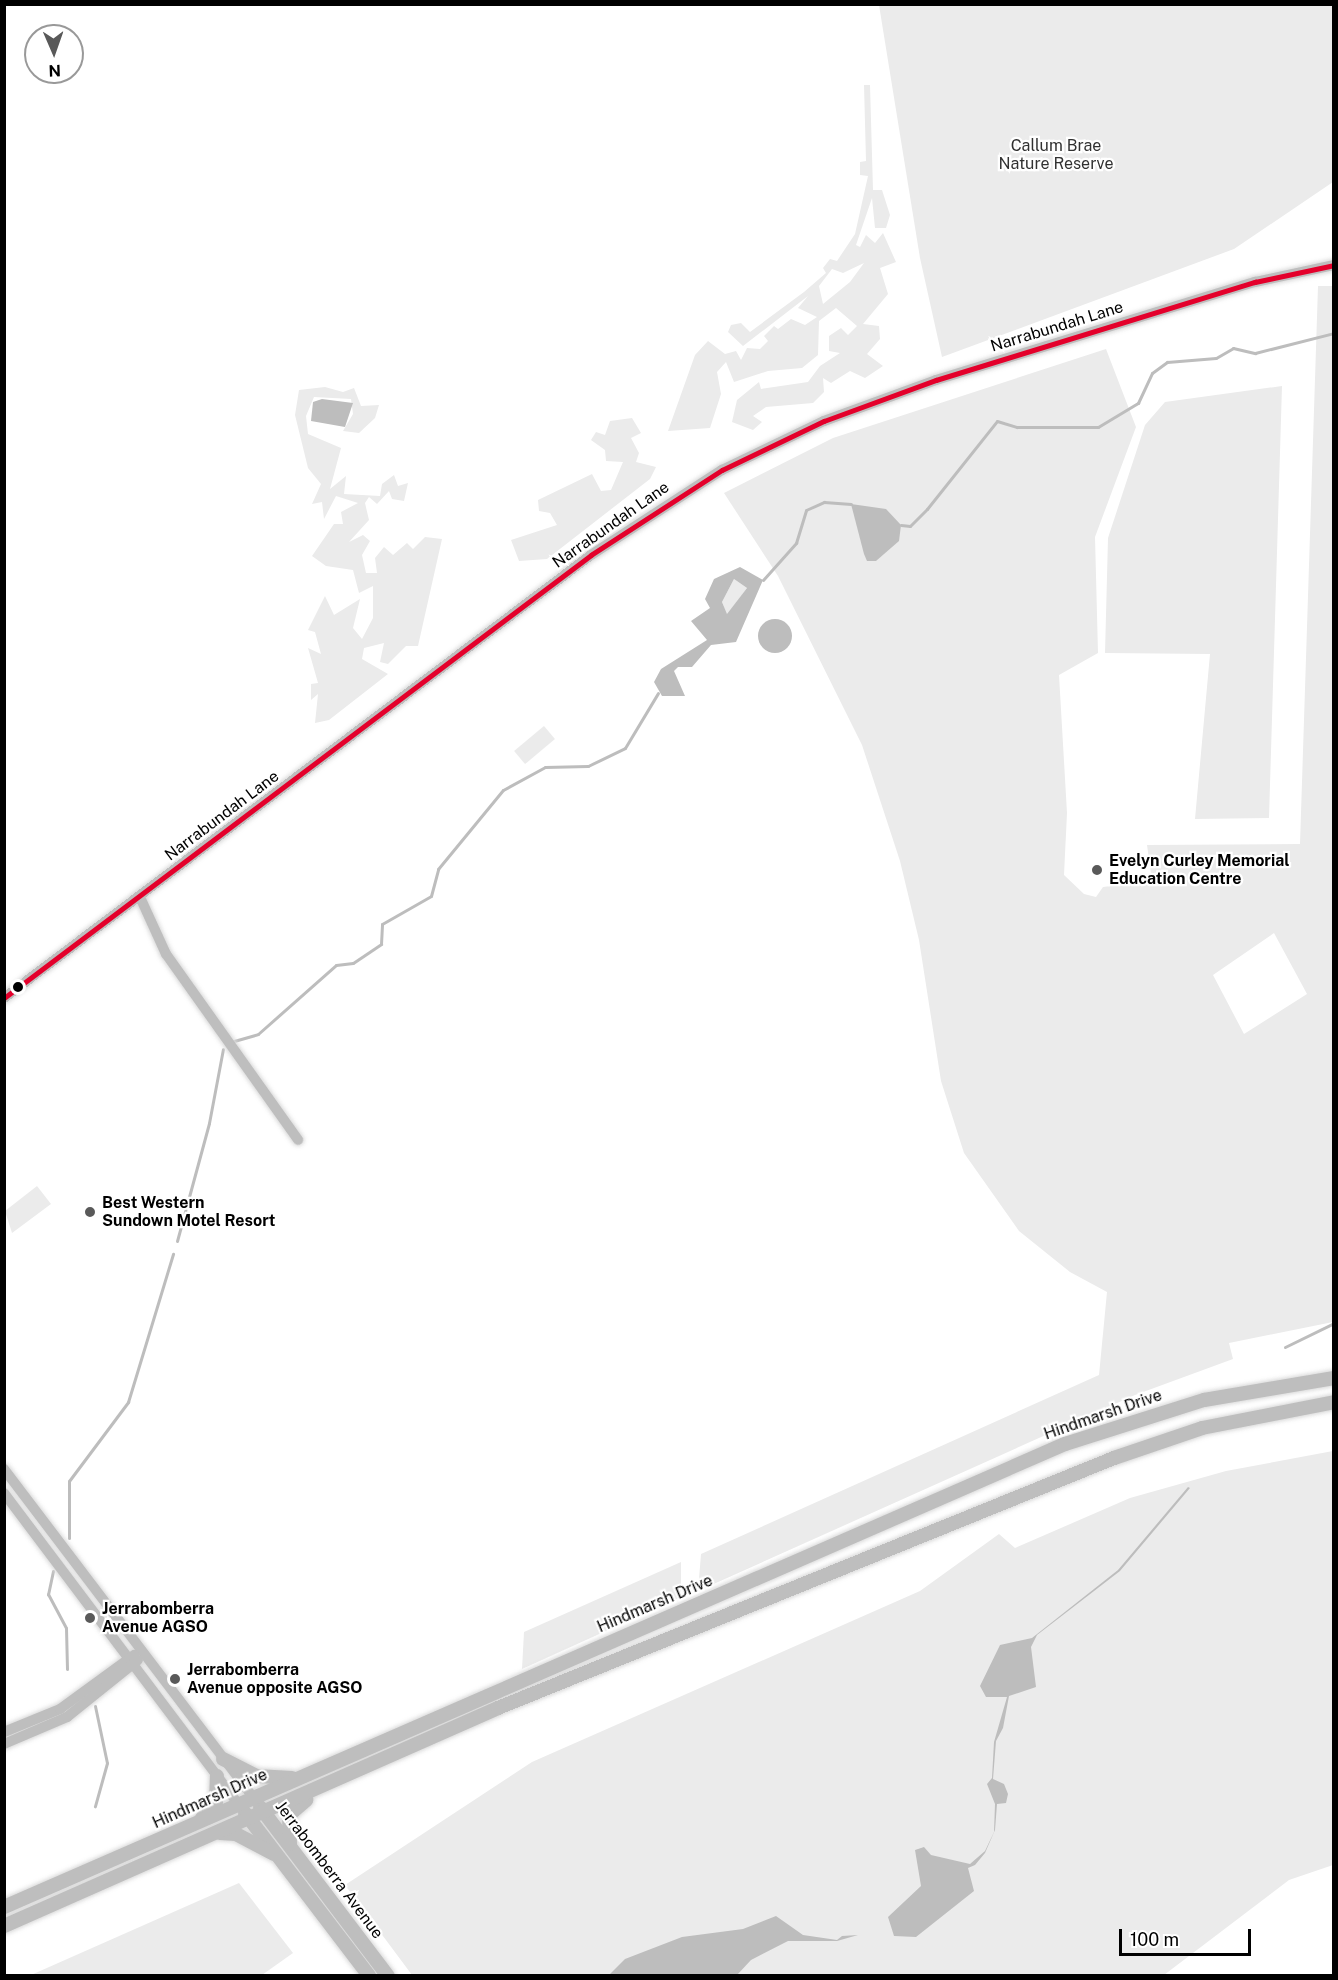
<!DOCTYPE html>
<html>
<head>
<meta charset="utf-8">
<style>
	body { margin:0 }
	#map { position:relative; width:1338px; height:1980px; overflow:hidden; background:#fff; font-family:"Public Sans",sans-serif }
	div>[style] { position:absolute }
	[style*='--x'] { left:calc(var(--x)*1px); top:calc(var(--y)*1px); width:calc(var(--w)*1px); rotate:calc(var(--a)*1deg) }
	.green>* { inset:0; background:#ebebeb; transform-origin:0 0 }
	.water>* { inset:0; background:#bdbdbd }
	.round { border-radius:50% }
	.stream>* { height:3px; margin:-1.5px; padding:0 1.5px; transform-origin:1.5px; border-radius:1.5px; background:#bdbdbd }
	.roads { filter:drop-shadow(0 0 2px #dbdbdb) drop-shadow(0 0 2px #dbdbdb) }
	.minor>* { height:10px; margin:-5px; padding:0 5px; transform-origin:5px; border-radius:5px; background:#bebebe }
	.major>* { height:14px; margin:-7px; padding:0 7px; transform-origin:7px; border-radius:7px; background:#bebebe }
	.bus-1>* { height:4.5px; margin:-2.25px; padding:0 2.25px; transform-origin:2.25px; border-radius:2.25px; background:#e4002b }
	.dots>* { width:16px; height:16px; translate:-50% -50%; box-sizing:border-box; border:3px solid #fff; border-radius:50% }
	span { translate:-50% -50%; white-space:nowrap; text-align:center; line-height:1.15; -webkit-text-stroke:4.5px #fff; paint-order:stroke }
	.park-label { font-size:16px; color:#313131 }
	.street-label { font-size:16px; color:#000 }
	.poi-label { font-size:16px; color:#000; font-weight:700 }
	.left { translate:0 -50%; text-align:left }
	.frame { position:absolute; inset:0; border:6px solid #000; pointer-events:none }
	.north { position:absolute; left:24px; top:24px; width:60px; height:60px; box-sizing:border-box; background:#fff; border:2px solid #999; border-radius:50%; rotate:178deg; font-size:16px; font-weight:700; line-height:24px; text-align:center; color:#000 }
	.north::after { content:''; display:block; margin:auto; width:21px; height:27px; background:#595959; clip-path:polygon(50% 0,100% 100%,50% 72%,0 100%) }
	.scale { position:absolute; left:1119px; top:1929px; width:132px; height:27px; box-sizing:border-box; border:3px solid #000; border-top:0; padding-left:8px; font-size:18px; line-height:21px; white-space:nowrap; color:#000; -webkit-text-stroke:4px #fff; paint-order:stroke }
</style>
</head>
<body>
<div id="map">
	<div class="green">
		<i style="clip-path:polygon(879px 5px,1333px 5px,1333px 182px,1234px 249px,942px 357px,920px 258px)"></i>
		<i style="clip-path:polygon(evenodd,864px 85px,870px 85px,873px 190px,882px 190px,890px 215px,886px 228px,875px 228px,872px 198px,856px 245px,860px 247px,866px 235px,875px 243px,883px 233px,896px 262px,880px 268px,888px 294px,863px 324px,879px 326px,880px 339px,867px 354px,883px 366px,865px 378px,850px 371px,831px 383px,823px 378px,824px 392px,813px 403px,766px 407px,753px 416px,762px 422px,753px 430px,732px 422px,737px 400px,759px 382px,761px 389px,808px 382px,820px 366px,840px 353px,829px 351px,829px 336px,841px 328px,848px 335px,857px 326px,836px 308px,819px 321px,818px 355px,802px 368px,768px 371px,734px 382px,726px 362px,717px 372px,721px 394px,710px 428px,668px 431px,695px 355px,708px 341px,725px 354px,736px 351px,741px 360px,747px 348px,760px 349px,768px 341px,764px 336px,774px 326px,778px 329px,791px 319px,805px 325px,817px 317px,798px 308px,808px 296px,743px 346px,728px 332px,731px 325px,741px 323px,750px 332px,804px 292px,826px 273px,823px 268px,830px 259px,837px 261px,855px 234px,868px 176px,860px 175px,860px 162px,866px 161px,864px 85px,864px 263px,850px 282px,823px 304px,819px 286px,832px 269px,843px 273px,864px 263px)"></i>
		<i style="clip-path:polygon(evenodd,1318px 286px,1333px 286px,1333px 1322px,1229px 1343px,1233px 1359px,1135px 1395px,698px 1591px,701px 1554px,1099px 1375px,1107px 1292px,1070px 1272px,1019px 1231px,964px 1153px,941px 1081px,919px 940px,900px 861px,862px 745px,778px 576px,724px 493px,833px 438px,1106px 349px,1136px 427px,1095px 537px,1098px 653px,1059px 675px,1067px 813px,1064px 875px,1084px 894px,1096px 897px,1103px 887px,1152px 881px,1147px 845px,1300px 844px,1318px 286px,1274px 933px,1307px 994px,1244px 1034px,1213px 975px,1274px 933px)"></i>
		<i style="clip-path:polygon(1282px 386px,1269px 818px,1195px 819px,1210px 654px,1105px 653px,1108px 538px,1145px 425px,1165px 402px)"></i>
		<i style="clip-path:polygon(325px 387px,343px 392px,354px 388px,361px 406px,379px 405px,375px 418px,359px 433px,343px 431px,353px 414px,351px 399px,314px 397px,306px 416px,308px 434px,341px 448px,330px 489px,346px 476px,344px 494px,380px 496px,382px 484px,394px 475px,398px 486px,408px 483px,404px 501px,392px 499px,389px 491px,377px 504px,369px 497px,365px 503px,369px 520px,349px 542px,363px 535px,370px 541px,362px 555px,366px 573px,377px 573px,375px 558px,384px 547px,393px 555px,407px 543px,413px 549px,425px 537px,442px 539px,418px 646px,406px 646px,388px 664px,380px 662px,384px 643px,364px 648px,362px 659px,388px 674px,329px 720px,315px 723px,318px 694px,311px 700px,311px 684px,318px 683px,308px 648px,321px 654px,315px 632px,308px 630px,325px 596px,334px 615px,360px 599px,353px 628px,362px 639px,373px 618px,373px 586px,359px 593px,353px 570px,326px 566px,312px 556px,334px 524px,343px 524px,341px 512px,358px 503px,336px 496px,324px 519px,322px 502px,312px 504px,321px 484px,308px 468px,295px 415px,299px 390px)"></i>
		<i style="clip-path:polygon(632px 418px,641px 433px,631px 438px,639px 453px,636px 462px,656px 467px,650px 479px,547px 559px,519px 561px,511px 540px,557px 525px,550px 513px,539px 511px,538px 500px,592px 474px,601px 491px,611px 490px,623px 462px,606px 461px,605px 450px,591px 440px,596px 432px,605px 435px,610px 421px)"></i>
		<i style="clip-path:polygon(734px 579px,747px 588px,727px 615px,722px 602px)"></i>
		<i style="left:544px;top:726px;width:17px;height:39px;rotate:50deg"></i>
		<i style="clip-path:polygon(37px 1186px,51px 1204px,12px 1233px,5px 1211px)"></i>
		<i style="clip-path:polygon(1333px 1451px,1333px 1865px,1289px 1880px,1164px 1975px,412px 1975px,345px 1885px,532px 1762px,920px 1591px,999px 1534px,1015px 1548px,1130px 1498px,1226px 1471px)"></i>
		<i style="clip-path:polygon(681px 1562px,681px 1597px,522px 1669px,524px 1632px)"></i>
		<i style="clip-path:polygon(239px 1883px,293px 1953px,262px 1975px,31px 1975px)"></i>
	</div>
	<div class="water">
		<i style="clip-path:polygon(322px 399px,353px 403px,345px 427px,311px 421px,313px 402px)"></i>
		<i style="clip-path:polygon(851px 504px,886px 509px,901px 525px,899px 541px,876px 561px,867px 561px,864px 554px)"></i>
		<i style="clip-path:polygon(evenodd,740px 567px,763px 580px,736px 642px,711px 645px,692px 667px,678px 667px,674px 671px,685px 696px,662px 696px,654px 682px,661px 669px,707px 640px,691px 621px,710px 608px,705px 599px,714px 579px,740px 567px,734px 579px,747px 588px,727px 614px,722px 602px,734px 579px)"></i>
		<i class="round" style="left:758px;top:619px;width:34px;height:34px"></i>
		<i style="clip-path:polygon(1188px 1487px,1190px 1488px,1120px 1571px,1037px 1635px,1031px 1647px,1036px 1687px,1009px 1696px,1003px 1728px,996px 1741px,993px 1779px,1004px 1784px,1008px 1794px,1006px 1803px,997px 1804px,995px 1830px,985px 1853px,975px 1865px,968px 1868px,974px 1891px,916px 1937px,894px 1936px,888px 1917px,921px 1886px,915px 1850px,924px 1847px,931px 1855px,970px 1864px,985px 1851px,994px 1832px,995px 1804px,987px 1784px,992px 1778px,994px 1742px,1007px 1697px,986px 1697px,980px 1686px,1000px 1645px,1032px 1638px,1118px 1570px)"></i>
		<i style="clip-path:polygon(776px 1916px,803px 1935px,837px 1940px,842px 1936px,858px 1935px,837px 1941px,788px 1941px,751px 1960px,737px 1975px,609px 1975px,625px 1959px,682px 1937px,743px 1929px)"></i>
	</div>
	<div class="stream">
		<i style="--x:901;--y:525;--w:9;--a:6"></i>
		<i style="--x:910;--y:526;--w:24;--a:-45"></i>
		<i style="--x:927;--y:509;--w:112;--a:-51.5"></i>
		<i style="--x:997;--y:421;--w:21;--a:17"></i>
		<i style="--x:1017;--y:427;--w:81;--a:0"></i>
		<i style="--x:1098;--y:427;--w:47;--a:-31"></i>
		<i style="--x:1138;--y:403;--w:33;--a:-65"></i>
		<i style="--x:1152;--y:373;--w:19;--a:-36"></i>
		<i style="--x:1167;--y:362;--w:49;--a:-4.7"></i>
		<i style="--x:1216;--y:358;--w:20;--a:-30"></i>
		<i style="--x:1233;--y:348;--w:23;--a:13"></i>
		<i style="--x:1255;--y:353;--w:81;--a:-14.2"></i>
		<i style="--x:763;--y:580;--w:50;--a:-48.3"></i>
		<i style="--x:796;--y:543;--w:34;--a:-73"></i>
		<i style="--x:806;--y:510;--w:20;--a:-24"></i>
		<i style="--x:824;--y:502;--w:27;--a:4"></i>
		<i style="--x:234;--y:1041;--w:25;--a:-16"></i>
		<i style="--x:258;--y:1034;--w:104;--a:-41.5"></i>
		<i style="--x:336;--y:965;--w:17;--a:-7"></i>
		<i style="--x:353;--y:963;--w:34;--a:-34"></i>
		<i style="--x:381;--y:944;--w:20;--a:-87"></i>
		<i style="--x:382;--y:924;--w:56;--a:-29.7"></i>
		<i style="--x:431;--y:896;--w:28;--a:-75"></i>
		<i style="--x:438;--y:869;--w:102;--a:-50.6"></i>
		<i style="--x:503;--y:790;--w:48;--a:-28.7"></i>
		<i style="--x:545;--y:767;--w:43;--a:-1.3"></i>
		<i style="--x:588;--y:766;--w:41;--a:-25.9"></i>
		<i style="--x:625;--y:748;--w:64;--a:-59"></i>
		<i style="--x:177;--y:1241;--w:122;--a:-74.8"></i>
		<i style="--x:209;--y:1123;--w:75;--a:-79.3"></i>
		<i style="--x:1285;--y:1347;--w:55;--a:-26.1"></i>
		<i style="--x:69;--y:1538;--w:57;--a:-90"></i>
		<i style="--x:69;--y:1481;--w:99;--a:-53.2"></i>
		<i style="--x:128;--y:1402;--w:155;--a:-73.1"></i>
		<i style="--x:53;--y:1571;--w:24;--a:102"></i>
		<i style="--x:48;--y:1594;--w:38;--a:62"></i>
		<i style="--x:66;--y:1628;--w:41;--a:88.6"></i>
		<i style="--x:95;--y:1706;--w:58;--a:78.1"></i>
		<i style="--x:107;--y:1763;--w:45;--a:105.6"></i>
	</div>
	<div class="roads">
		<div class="minor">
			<i style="--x:140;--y:897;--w:63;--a:65.5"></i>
			<i style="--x:166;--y:954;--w:228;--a:54.6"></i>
			<i style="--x:4;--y:998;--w:735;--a:-37.04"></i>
			<i style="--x:591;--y:555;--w:156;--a:-33"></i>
			<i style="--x:722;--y:470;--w:113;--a:-25.7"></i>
			<i style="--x:824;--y:421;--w:119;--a:-20.1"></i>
			<i style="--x:936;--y:380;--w:334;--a:-17.1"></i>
			<i style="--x:1255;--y:282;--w:81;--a:-12.1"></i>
			<i style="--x:4;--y:1469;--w:413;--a:52.8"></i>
			<i style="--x:4;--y:1493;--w:389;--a:53"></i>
			<i style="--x:4;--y:1732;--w:61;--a:-22.3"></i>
			<i style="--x:60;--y:1709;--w:92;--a:-36.1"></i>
			<i style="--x:4;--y:1744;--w:69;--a:-23.2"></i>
			<i style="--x:67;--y:1717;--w:91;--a:-38.8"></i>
		</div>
		<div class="major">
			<i style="--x:223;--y:1759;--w:37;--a:27"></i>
			<i style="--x:256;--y:1776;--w:36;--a:3"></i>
			<i style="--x:260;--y:1807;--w:212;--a:52.9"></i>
			<i style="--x:245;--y:1813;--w:205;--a:52.7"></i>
			<i style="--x:202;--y:1818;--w:21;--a:-49"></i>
			<i style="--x:216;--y:1802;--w:26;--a:-88"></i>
			<i style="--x:220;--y:1833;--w:16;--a:4"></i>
			<i style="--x:236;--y:1834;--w:43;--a:27.8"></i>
			<i style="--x:290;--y:1844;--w:29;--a:-92"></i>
			<i style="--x:289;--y:1815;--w:23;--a:-41"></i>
			<i style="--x:4;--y:1907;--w:1158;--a:-23.58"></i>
			<i style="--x:1065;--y:1444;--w:146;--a:-17.6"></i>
			<i style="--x:1204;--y:1400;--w:132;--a:-9.6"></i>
			<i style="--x:4;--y:1926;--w:540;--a:-23.81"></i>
			<i style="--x:498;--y:1708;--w:665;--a:-22.09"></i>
			<i style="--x:1114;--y:1458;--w:93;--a:-18.8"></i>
			<i style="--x:1202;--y:1428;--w:135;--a:-11.1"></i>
		</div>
	</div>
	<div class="bus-1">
		<i style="--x:4;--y:998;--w:735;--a:-37.04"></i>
		<i style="--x:591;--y:555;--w:156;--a:-33"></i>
		<i style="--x:722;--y:470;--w:113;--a:-25.7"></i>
		<i style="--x:824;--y:421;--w:119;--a:-20.1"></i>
		<i style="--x:936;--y:380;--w:334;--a:-17.1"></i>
		<i style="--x:1255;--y:282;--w:81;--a:-12.1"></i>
	</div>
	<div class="dots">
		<i style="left:1097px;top:870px;background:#595959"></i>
		<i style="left:18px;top:987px;background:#000"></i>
		<i style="left:90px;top:1212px;background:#595959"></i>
		<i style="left:90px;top:1618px;background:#595959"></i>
		<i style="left:175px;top:1679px;background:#595959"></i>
	</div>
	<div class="park-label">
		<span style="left:1056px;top:155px">Callum Brae<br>Nature Reserve</span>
	</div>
	<div class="street-label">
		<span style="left:1057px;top:327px;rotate:-17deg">Narrabundah Lane</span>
		<span style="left:611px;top:525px;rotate:-35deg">Narrabundah Lane</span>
		<span style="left:222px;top:816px;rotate:-37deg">Narrabundah Lane</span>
		<span style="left:1103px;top:1415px;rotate:-19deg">Hindmarsh Drive</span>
		<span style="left:655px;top:1604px;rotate:-23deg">Hindmarsh Drive</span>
		<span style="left:210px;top:1799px;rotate:-24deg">Hindmarsh Drive</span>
		<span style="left:329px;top:1870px;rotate:53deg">Jerrabomberra Avenue</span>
	</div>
	<div class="poi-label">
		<span class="left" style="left:1109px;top:870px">Evelyn Curley Memorial<br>Education Centre</span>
		<span class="left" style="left:102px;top:1212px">Best Western<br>Sundown Motel Resort</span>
		<span class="left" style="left:102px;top:1618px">Jerrabomberra<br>Avenue AGSO</span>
		<span class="left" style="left:187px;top:1679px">Jerrabomberra<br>Avenue opposite AGSO</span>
	</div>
	<div class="frame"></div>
	<div class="north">N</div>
	<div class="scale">100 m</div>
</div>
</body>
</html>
